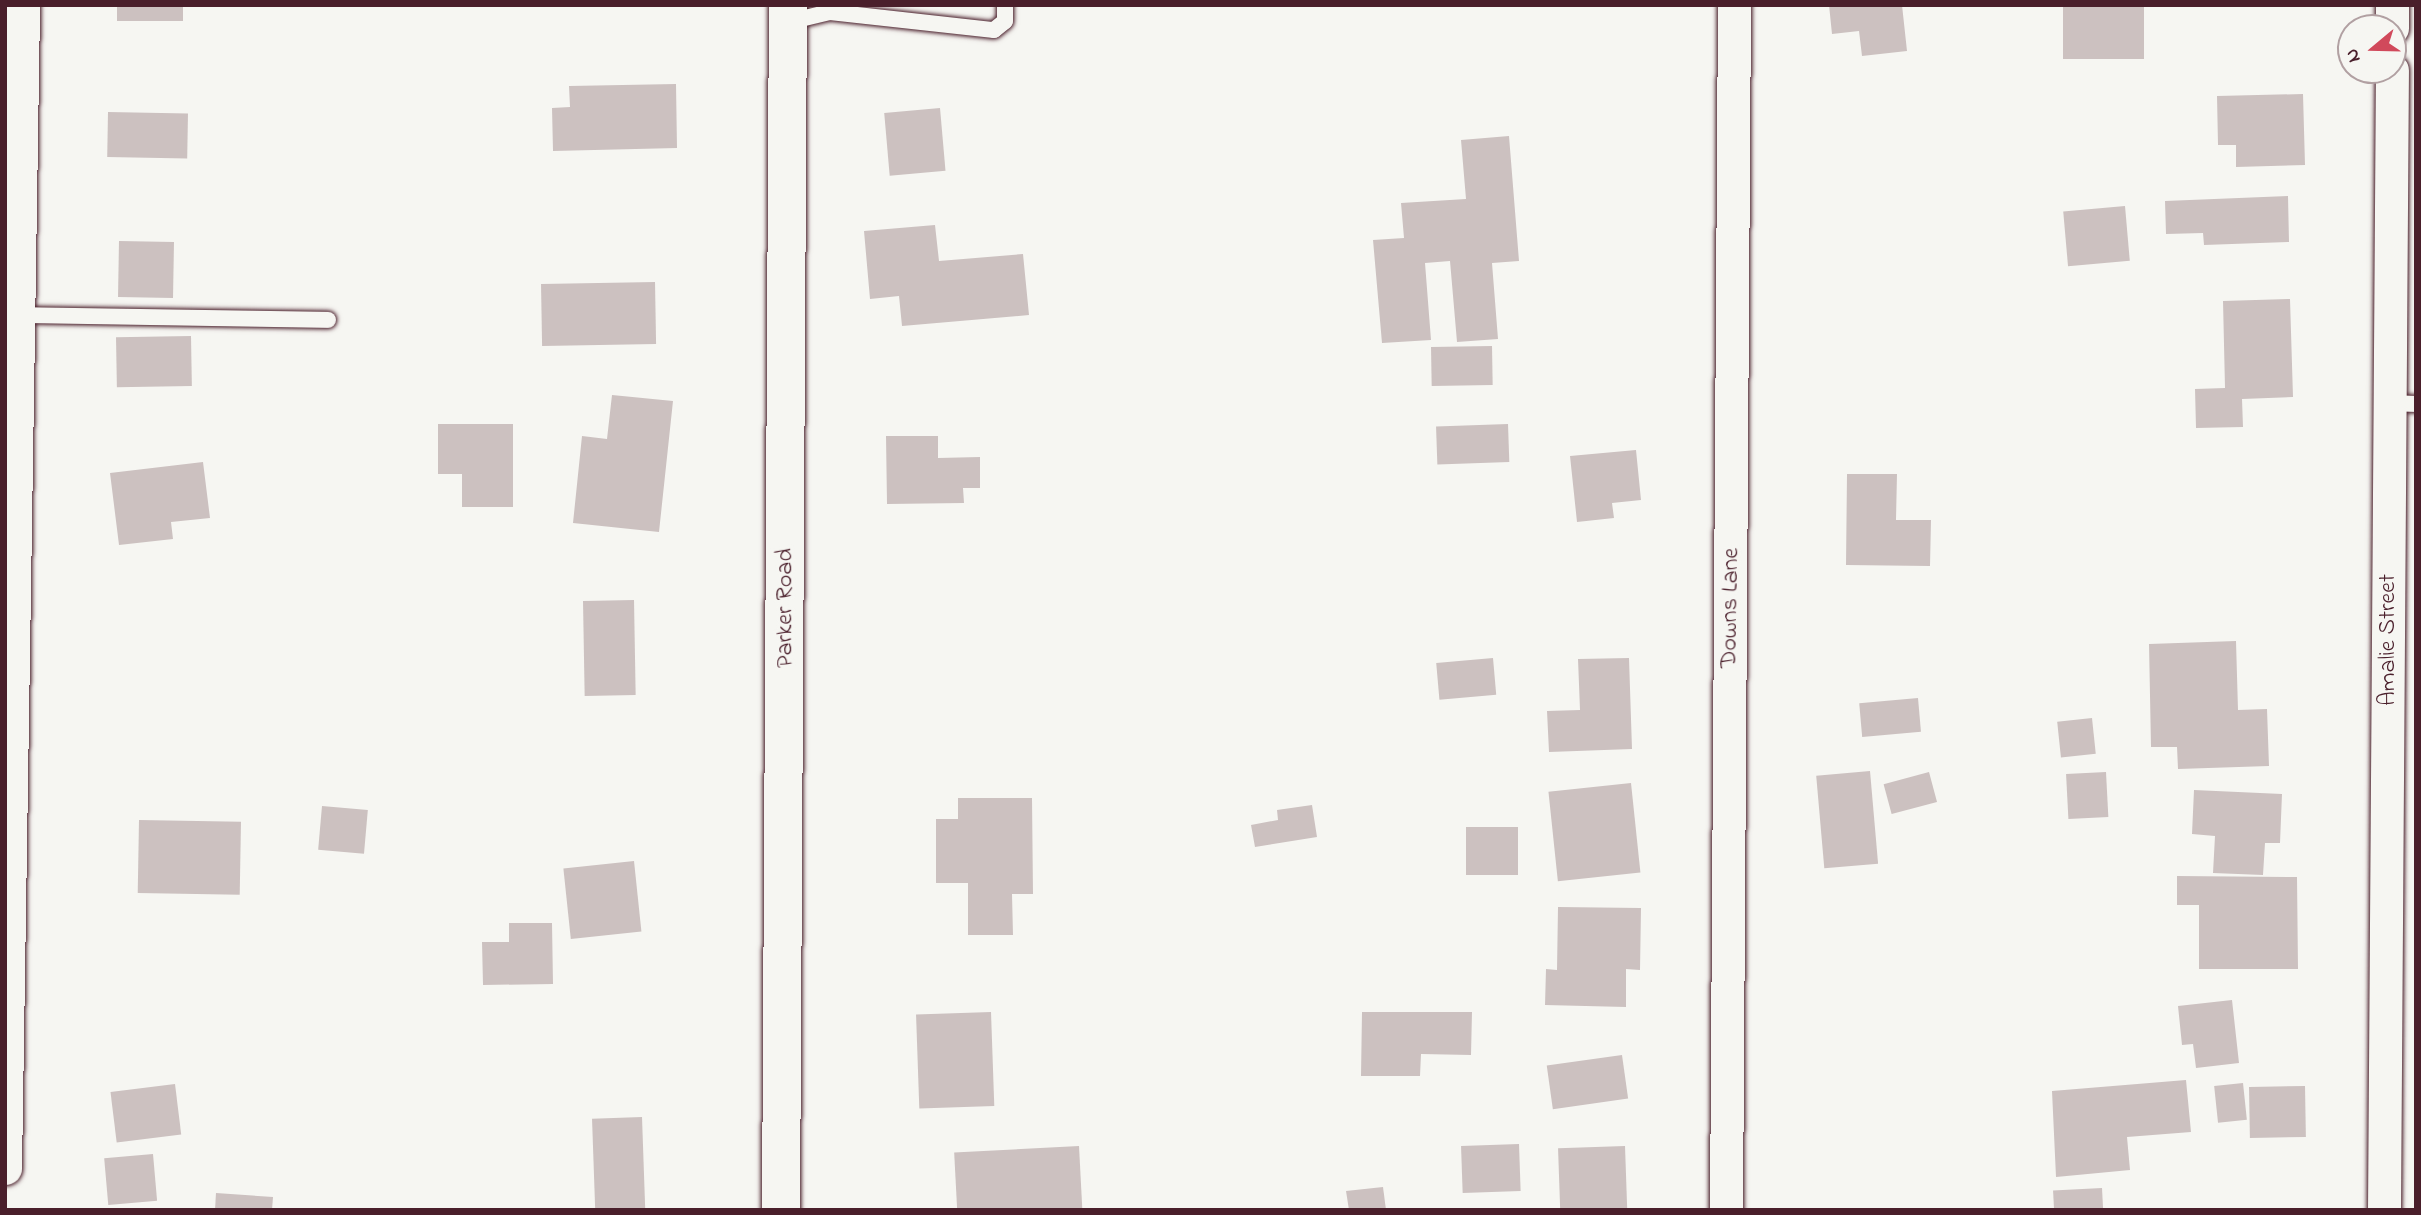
<!DOCTYPE html>
<html>
<head>
<meta charset="utf-8">
<style>
	body { margin:0 }
	#map { position:relative; width:2421px; height:1215px; overflow:hidden; background:#f6f6f2; font-family:"Indie Flower",sans-serif }
	div>[style] { position:absolute }
	[style*='--x'] { left:calc(var(--x)*1px); top:calc(var(--y)*1px); width:calc(var(--w)*1px); rotate:calc(var(--a)*1deg) }
	.building>* { inset:0; background:#ccc1c0; transform-origin:0 0 }
	.roads { filter:drop-shadow(0 0 2px #4a1f2b) drop-shadow(0 0 2px #4a1f2b) }
	.lane>* { height:16px; margin:-8px; padding:0 8px; transform-origin:8px; border-radius:8px; background:#f6f6f2 }
	.street>* { height:33px; margin:-16.5px; padding:0 16.5px; transform-origin:16.5px; border-radius:16.5px; background:#f6f6f2 }
	.secondary>* { height:38px; margin:-19px; padding:0 19px; transform-origin:19px; border-radius:19px; background:#f6f6f2 }
	span { translate:-50% -50%; white-space:nowrap; text-align:center; line-height:1.15; -webkit-text-stroke:7px #f6f6f2; paint-order:stroke }
	.street-label { font-size:24px; color:#4a1f2b }
	.frame { position:absolute; inset:0; border:7px solid #4a1f2b; pointer-events:none }
	.north { position:absolute; left:2337px; top:14px; width:70px; height:70px; box-sizing:border-box; background:#f6f6f2; border:2px solid #b1a0a2; border-radius:50%; rotate:251deg; font-size:19px; font-weight:700; line-height:28px; text-align:center; color:#4a1f2b }
	.north::after { content:''; display:block; margin:auto; width:24px; height:32px; background:#d1495b; clip-path:polygon(50% 0,100% 100%,50% 72%,0 100%) }
</style>
</head>
<body>
<div id="map">
	<div class="building">
		<i style="left:117px;top:5px;width:66px;height:16px"></i>
		<i style="clip-path:polygon(1829px 5px,1902px 5px,1907px 51px,1862px 56px,1859px 31px,1832px 34px)"></i>
		<i style="left:2063px;top:5px;width:81px;height:54px"></i>
		<i style="clip-path:polygon(676px 84px,677px 148px,553px 151px,552px 108px,570px 107px,569px 86px)"></i>
		<i style="clip-path:polygon(2303px 94px,2305px 165px,2236px 167px,2236px 145px,2218px 145px,2217px 96px)"></i>
		<i style="left:940px;top:108px;width:63px;height:56px;rotate:85deg"></i>
		<i style="left:108px;top:112px;width:80px;height:45px;rotate:1deg"></i>
		<i style="clip-path:polygon(1509px 136px,1519px 261px,1492px 263px,1498px 339px,1457px 342px,1450px 261px,1425px 263px,1431px 340px,1382px 343px,1373px 240px,1404px 238px,1401px 203px,1466px 199px,1461px 140px)"></i>
		<i style="clip-path:polygon(2288px 196px,2289px 242px,2204px 245px,2203px 233px,2166px 234px,2165px 201px)"></i>
		<i style="left:2125px;top:206px;width:55px;height:62px;rotate:85deg"></i>
		<i style="clip-path:polygon(935px 225px,939px 261px,1023px 254px,1029px 315px,902px 326px,899px 296px,870px 299px,864px 231px)"></i>
		<i style="left:119px;top:241px;width:55px;height:56px;rotate:1deg"></i>
		<i style="left:655px;top:282px;width:62px;height:114px;rotate:89deg"></i>
		<i style="clip-path:polygon(2290px 299px,2293px 397px,2242px 399px,2243px 427px,2196px 428px,2195px 389px,2225px 388px,2223px 301px)"></i>
		<i style="left:191px;top:336px;width:50px;height:75px;rotate:89deg"></i>
		<i style="left:1492px;top:346px;width:39px;height:61px;rotate:89deg"></i>
		<i style="clip-path:polygon(612px 395px,673px 401px,659px 532px,573px 523px,582px 436px,607px 439px)"></i>
		<i style="clip-path:polygon(438px 424px,513px 424px,513px 507px,462px 507px,462px 474px,438px 474px)"></i>
		<i style="left:1508px;top:424px;width:38px;height:72px;rotate:88deg"></i>
		<i style="clip-path:polygon(886px 436px,938px 436px,938px 458px,980px 457px,980px 488px,963px 488px,964px 503px,887px 504px)"></i>
		<i style="clip-path:polygon(1636px 450px,1641px 500px,1612px 503px,1614px 518px,1577px 522px,1570px 456px)"></i>
		<i style="clip-path:polygon(203px 462px,210px 518px,171px 522px,173px 539px,119px 545px,110px 473px)"></i>
		<i style="clip-path:polygon(1847px 474px,1897px 474px,1896px 520px,1931px 520px,1930px 566px,1846px 565px)"></i>
		<i style="left:634px;top:600px;width:95px;height:51px;rotate:89deg"></i>
		<i style="clip-path:polygon(2236px 641px,2238px 710px,2267px 709px,2269px 766px,2178px 769px,2177px 747px,2151px 747px,2149px 644px)"></i>
		<i style="left:1493px;top:658px;width:37px;height:57px;rotate:85deg"></i>
		<i style="clip-path:polygon(1629px 658px,1632px 749px,1549px 752px,1547px 711px,1580px 710px,1578px 659px)"></i>
		<i style="left:1918px;top:698px;width:34px;height:59px;rotate:85deg"></i>
		<i style="left:2092px;top:718px;width:36px;height:35px;rotate:84deg"></i>
		<i style="left:1870px;top:771px;width:93px;height:54px;rotate:85deg"></i>
		<i style="left:1929px;top:772px;width:31px;height:47px;rotate:75deg"></i>
		<i style="left:2106px;top:772px;width:45px;height:40px;rotate:87deg"></i>
		<i style="left:1631px;top:783px;width:90px;height:83px;rotate:84deg"></i>
		<i style="clip-path:polygon(2194px 790px,2282px 794px,2280px 843px,2265px 843px,2263px 875px,2213px 873px,2215px 836px,2192px 834px)"></i>
		<i style="clip-path:polygon(958px 798px,1032px 798px,1033px 894px,1012px 894px,1013px 935px,968px 935px,968px 883px,936px 883px,936px 819px,958px 819px)"></i>
		<i style="clip-path:polygon(1312px 805px,1317px 837px,1255px 847px,1251px 825px,1278px 820px,1277px 810px)"></i>
		<i style="left:322px;top:806px;width:46px;height:44px;rotate:5deg"></i>
		<i style="left:139px;top:820px;width:102px;height:73px;rotate:1deg"></i>
		<i style="left:1466px;top:827px;width:52px;height:48px"></i>
		<i style="left:634px;top:861px;width:71px;height:71px;rotate:84deg"></i>
		<i style="clip-path:polygon(2177px 876px,2297px 877px,2298px 969px,2199px 969px,2199px 905px,2177px 905px)"></i>
		<i style="clip-path:polygon(1558px 907px,1641px 908px,1640px 970px,1626px 969px,1626px 1007px,1545px 1005px,1546px 969px,1557px 970px)"></i>
		<i style="clip-path:polygon(509px 923px,552px 923px,553px 984px,483px 985px,482px 942px,509px 942px)"></i>
		<i style="clip-path:polygon(2232px 1000px,2239px 1063px,2196px 1068px,2193px 1044px,2182px 1045px,2178px 1006px)"></i>
		<i style="left:991px;top:1012px;width:94px;height:75px;rotate:88deg"></i>
		<i style="clip-path:polygon(1362px 1012px,1472px 1012px,1471px 1055px,1421px 1054px,1420px 1076px,1361px 1076px)"></i>
		<i style="left:1622px;top:1055px;width:44px;height:76px;rotate:82deg"></i>
		<i style="clip-path:polygon(2186px 1080px,2191px 1132px,2127px 1137px,2130px 1170px,2056px 1177px,2052px 1091px)"></i>
		<i style="left:2243px;top:1083px;width:37px;height:29px;rotate:84deg"></i>
		<i style="left:175px;top:1084px;width:51px;height:65px;rotate:83deg"></i>
		<i style="left:2305px;top:1086px;width:51px;height:56px;rotate:89deg"></i>
		<i style="left:642px;top:1117px;width:93px;height:50px;rotate:88deg"></i>
		<i style="left:1519px;top:1144px;width:47px;height:58px;rotate:88deg"></i>
		<i style="left:1079px;top:1146px;width:63px;height:125px;rotate:87deg"></i>
		<i style="left:1625px;top:1146px;width:64px;height:67px;rotate:88deg"></i>
		<i style="left:153px;top:1154px;width:47px;height:49px;rotate:85deg"></i>
		<i style="clip-path:polygon(1383px 1187px,1386px 1210px,1349px 1210px,1346px 1191px)"></i>
		<i style="left:2102px;top:1188px;width:22px;height:49px;rotate:87deg"></i>
		<i style="clip-path:polygon(216px 1193px,273px 1197px,272px 1210px,215px 1210px)"></i>
	</div>
	<div class="roads">
		<div class="lane">
			<i style="--x:788;--y:22;--w:43;--a:-13.4"></i>
			<i style="--x:830;--y:12;--w:165;--a:6.3"></i>
			<i style="--x:994;--y:30;--w:14;--a:-39"></i>
			<i style="--x:1005;--y:21;--w:16;--a:-90"></i>
			<i style="--x:18;--y:315;--w:310;--a:0.9"></i>
			<i style="--x:2390;--y:403;--w:26;--a:2"></i>
		</div>
		<div class="street">
			<i style="--x:2392;--y:28;--w:23;--a:-90"></i>
			<i style="--x:5;--y:1168;--w:1163;--a:-89.11"></i>
			<i style="--x:1726;--y:1210;--w:1205;--a:-89.62"></i>
			<i style="--x:2384;--y:1210;--w:1140;--a:-89.6"></i>
		</div>
		<div class="secondary">
			<i style="--x:781;--y:1210;--w:1205;--a:-89.67"></i>
		</div>
	</div>
	<div class="street-label">
		<span style="left:786px;top:608px;rotate:-90deg">Parker Road</span>
		<span style="left:1731px;top:608px;rotate:-89deg">Downs Lane</span>
		<span style="left:2389px;top:640px;rotate:-90deg">Amalie Street</span>
	</div>
	<div class="frame"></div>
	<div class="north">N</div>
</div>
</body>
</html>
